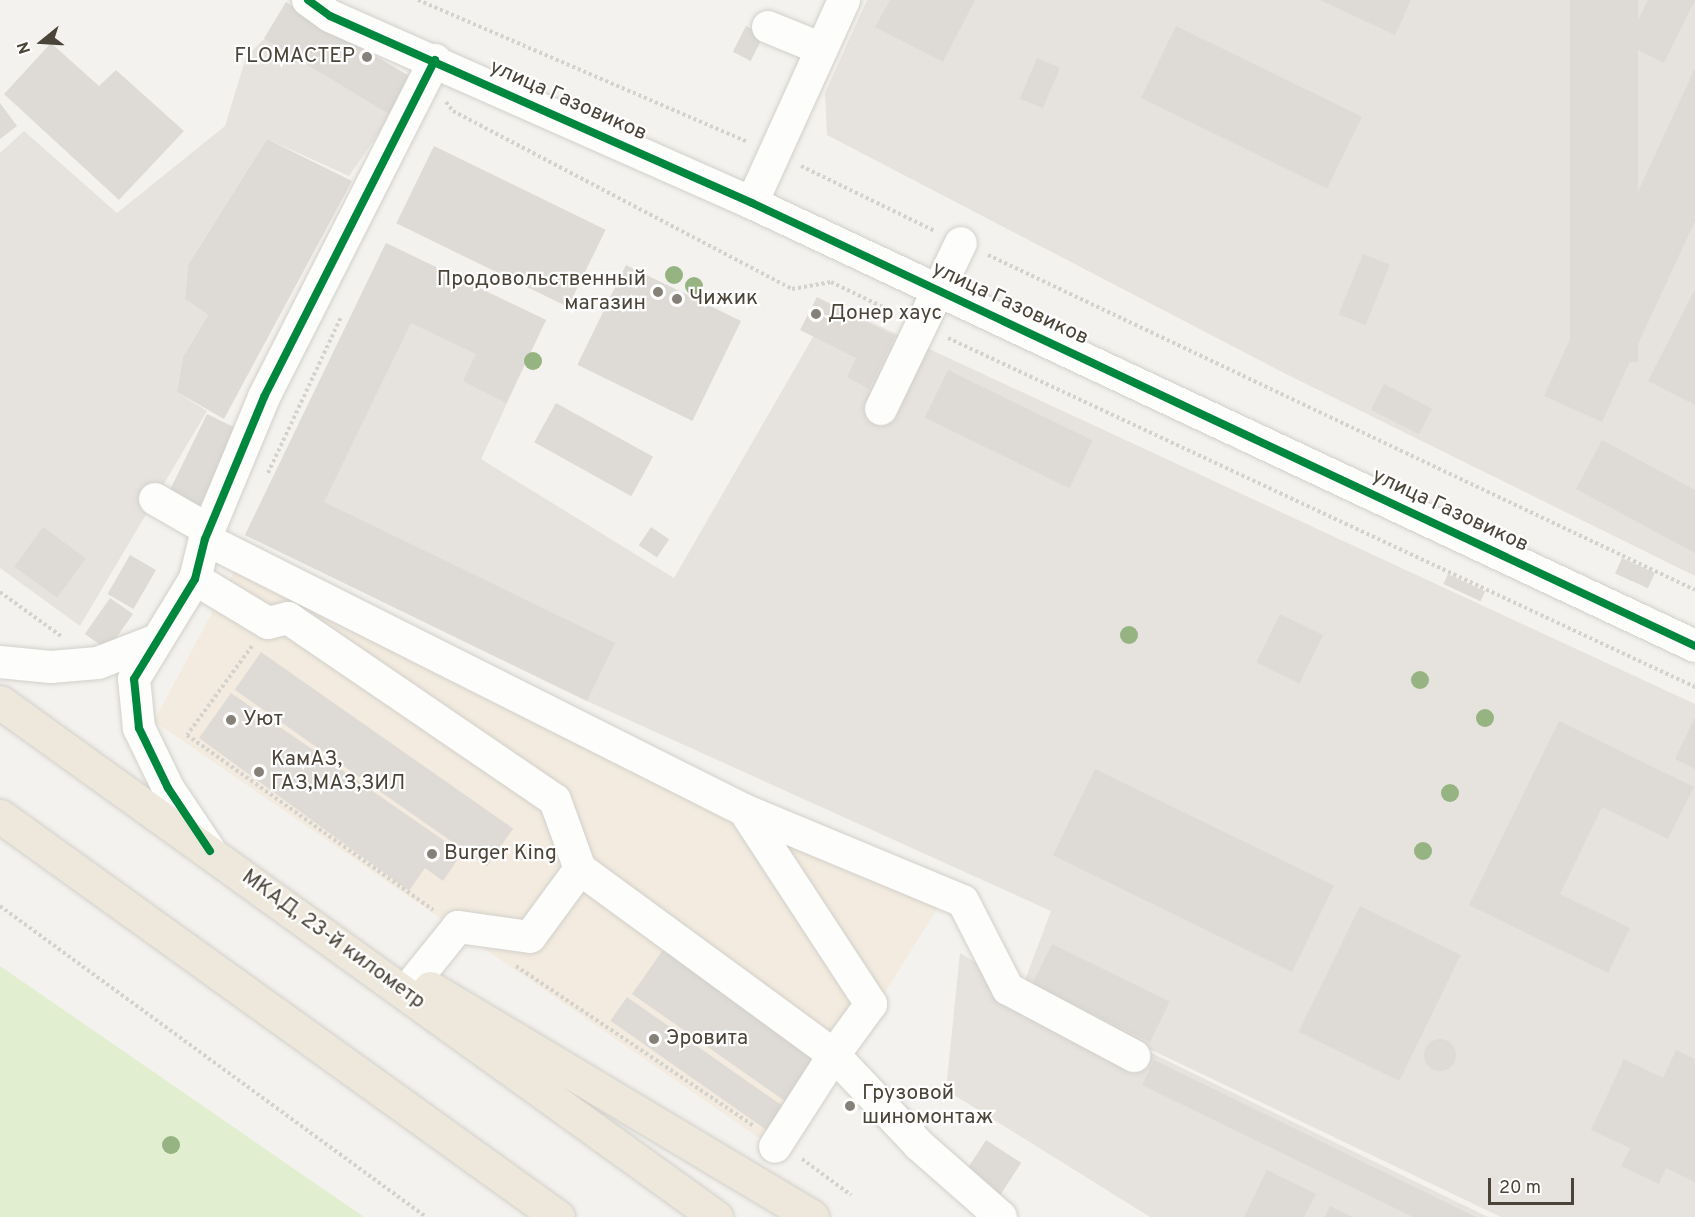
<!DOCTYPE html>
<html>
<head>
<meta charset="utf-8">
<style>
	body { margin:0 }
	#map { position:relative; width:1695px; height:1217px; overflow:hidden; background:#f4f2ee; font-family:Overpass,sans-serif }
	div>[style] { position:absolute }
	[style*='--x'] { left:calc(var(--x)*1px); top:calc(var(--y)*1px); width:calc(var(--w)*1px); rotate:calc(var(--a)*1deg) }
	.commercial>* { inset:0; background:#f3ebdf }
	.industrial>* { inset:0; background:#e6e2de }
	.green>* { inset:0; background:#e1eecf }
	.parking>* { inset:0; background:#e6e3df }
	.building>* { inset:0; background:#dedbd6; transform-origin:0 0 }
	.round { border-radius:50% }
	.path>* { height:4px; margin-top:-2px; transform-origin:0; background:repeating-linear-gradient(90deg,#d3d2cc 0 3px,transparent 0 6px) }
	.roads { filter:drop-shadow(0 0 2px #d2d0cb) drop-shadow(0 0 2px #d2d0cb) }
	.minor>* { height:32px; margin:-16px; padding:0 16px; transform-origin:16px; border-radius:16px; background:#fdfdfc }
	.highway>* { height:33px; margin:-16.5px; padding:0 16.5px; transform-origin:16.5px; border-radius:16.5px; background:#ede8db }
	.cycleway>* { height:8px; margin:-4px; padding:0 4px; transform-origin:4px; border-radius:4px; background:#00873e }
	.trees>* { width:18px; height:18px; margin:-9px; border-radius:50%; background:#96b382 }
	.dots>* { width:16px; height:16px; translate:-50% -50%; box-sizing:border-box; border:3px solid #fff; border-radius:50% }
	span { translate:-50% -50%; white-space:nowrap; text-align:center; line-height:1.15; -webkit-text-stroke:4.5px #fff; paint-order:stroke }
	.poi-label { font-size:21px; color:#4b4439 }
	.right { translate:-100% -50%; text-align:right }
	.left { translate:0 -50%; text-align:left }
	.street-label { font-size:21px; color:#4b4439 }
	.north { position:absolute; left:12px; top:12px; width:60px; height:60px; -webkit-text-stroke:4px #fff; paint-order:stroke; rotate:252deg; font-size:16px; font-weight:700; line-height:24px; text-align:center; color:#4b4439 }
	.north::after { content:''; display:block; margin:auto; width:21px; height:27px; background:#4b4439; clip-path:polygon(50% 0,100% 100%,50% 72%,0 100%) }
	.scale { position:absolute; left:1488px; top:1178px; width:86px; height:27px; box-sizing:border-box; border:3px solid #4b4439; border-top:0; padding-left:8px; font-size:18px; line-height:21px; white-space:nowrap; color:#4b4439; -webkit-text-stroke:4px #fff; paint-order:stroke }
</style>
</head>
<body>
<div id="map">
	<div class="commercial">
		<i style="clip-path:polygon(239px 562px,950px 888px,784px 1155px,154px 721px)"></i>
	</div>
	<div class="industrial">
		<i style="clip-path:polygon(867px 0,1695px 0,1695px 576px,1288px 375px,827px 135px,825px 93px)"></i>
		<i style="clip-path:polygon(386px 243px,546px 320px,481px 459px,674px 578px,832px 304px,1695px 704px,1695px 1217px,1501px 1217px,1022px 988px,1051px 911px,587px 701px,245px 535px)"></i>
		<i style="clip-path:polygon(960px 953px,1018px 988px,1488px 1217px,1150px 1217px,946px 1090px)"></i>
	</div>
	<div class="green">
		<i style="clip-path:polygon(0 966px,364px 1217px,0 1217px)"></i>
	</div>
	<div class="parking">
		<i style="clip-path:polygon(264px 39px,392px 114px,349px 176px,267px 139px,188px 265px,185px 299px,208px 315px,183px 357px,177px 392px,207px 411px,80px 626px,0 568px,0 153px,24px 131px,117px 213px,225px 126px,246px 57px)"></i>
	</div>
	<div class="building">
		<i style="clip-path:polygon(890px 0,975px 0,943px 62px,875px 27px)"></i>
		<i style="clip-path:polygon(1320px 0,1411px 0,1395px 35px)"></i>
		<i style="left:1570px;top:0;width:68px;height:362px"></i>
		<i style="clip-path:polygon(1648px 0,1695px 0,1664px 63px,1626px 44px)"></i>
		<i style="left:286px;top:2px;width:147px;height:43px;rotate:31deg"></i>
		<i style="left:746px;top:26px;width:20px;height:29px;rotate:27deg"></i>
		<i style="left:1176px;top:26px;width:207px;height:80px;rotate:26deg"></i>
		<i style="clip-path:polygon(51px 43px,99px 86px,116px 70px,184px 131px,119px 200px,4px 94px)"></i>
		<i style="left:1037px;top:58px;width:25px;height:44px;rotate:23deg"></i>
		<i style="clip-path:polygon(1695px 68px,1695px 221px,1602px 422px,1544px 396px)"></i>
		<i style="clip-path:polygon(0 103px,17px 126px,0 139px)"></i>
		<i style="clip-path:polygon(267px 139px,352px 181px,224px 419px,177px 392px,183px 357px,208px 315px,185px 299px,188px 265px)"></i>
		<i style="left:434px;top:146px;width:191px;height:86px;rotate:26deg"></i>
		<i style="clip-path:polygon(386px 243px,546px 320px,506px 403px,463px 381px,476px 354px,411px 323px,324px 502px,615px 643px,587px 701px,245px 535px)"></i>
		<i style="left:1363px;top:254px;width:29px;height:65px;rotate:22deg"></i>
		<i style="left:626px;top:265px;width:128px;height:111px;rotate:26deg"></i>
		<i style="clip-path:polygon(1695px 289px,1695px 405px,1648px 381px)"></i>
		<i style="clip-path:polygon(817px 297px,895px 336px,869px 389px,847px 377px,856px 358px,800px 330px)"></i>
		<i style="left:948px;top:370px;width:161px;height:53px;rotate:26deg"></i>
		<i style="left:1384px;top:384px;width:54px;height:29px;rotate:27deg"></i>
		<i style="left:556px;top:403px;width:111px;height:45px;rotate:29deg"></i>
		<i style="left:207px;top:414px;width:34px;height:97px;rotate:26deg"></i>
		<i style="clip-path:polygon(1602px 440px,1695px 490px,1695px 553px,1576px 489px)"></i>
		<i style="left:43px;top:527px;width:53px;height:49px;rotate:36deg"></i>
		<i style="left:651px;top:527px;width:22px;height:22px;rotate:34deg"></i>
		<i style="left:130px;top:555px;width:30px;height:45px;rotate:30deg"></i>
		<i style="left:1622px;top:558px;width:36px;height:17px;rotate:24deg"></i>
		<i style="left:1448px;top:574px;width:41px;height:11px;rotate:25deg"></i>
		<i style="left:110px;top:598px;width:28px;height:44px;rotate:35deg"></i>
		<i style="left:1280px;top:614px;width:48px;height:54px;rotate:26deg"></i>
		<i style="left:261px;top:652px;width:308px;height:46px;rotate:35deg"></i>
		<i style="clip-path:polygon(231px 693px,462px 853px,443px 881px,425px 868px,409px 891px,199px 738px)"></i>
		<i style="clip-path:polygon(1695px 717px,1695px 769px,1675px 759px)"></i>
		<i style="clip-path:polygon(1559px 721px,1694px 787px,1668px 839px,1602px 807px,1560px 894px,1630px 928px,1608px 973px,1469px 905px)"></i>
		<i style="left:1095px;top:769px;width:266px;height:96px;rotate:26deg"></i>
		<i style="left:1360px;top:906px;width:112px;height:140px;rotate:26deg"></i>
		<i style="left:667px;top:944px;width:197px;height:61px;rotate:35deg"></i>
		<i style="left:1052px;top:944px;width:131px;height:45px;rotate:26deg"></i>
		<i style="left:627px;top:997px;width:201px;height:29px;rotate:35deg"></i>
		<i class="round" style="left:1424px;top:1039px;width:32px;height:32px"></i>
		<i style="clip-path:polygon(1676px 1050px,1695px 1059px,1695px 1182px,1666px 1168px,1659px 1184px,1621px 1166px,1630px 1148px,1591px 1130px,1624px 1059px,1663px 1078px)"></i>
		<i style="clip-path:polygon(1154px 1060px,1476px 1217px,1413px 1217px,1142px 1085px)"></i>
		<i style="left:986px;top:1140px;width:42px;height:41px;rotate:33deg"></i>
		<i style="clip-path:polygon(1267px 1170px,1316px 1194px,1304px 1217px,1244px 1217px)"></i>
		<i style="clip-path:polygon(1330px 1206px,1353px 1217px,1325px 1217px)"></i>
	</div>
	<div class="path">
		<i style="--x:418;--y:0;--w:359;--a:23.3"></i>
		<i style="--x:446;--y:102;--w:11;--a:52"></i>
		<i style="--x:453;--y:111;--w:383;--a:27.7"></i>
		<i style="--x:792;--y:289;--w:40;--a:-10"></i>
		<i style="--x:831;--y:282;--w:71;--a:25.8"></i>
		<i style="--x:801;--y:166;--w:149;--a:25.9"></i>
		<i style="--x:988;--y:255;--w:782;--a:25.35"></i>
		<i style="--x:948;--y:338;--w:825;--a:25.04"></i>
		<i style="--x:268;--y:473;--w:172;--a:-64.9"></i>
		<i style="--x:0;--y:592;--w:75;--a:35.8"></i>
		<i style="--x:252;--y:646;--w:110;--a:126.1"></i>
		<i style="--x:187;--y:735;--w:302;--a:35.4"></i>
		<i style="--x:0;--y:906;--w:527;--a:36.13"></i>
		<i style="--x:516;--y:966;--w:287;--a:33.9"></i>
		<i style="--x:802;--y:1159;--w:61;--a:36.3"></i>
	</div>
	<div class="roads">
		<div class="minor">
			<i style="--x:308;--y:0;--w:27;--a:36"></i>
			<i style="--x:330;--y:16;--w:462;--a:23.9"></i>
			<i style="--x:752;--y:203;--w:1042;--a:25.16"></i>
			<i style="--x:768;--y:27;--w:58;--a:22.2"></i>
			<i style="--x:752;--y:203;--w:223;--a:-65.6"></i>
			<i style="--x:881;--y:409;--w:184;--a:-64.3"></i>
			<i style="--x:155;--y:499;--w:62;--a:29.9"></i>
			<i style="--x:205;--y:539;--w:603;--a:26.69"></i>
			<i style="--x:744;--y:810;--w:232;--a:56.8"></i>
			<i style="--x:871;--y:1004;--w:63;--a:126"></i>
			<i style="--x:834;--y:1055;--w:124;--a:46.6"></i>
			<i style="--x:919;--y:1145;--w:109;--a:41.3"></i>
			<i style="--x:195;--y:579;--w:85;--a:31.1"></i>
			<i style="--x:268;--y:623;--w:21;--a:-14"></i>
			<i style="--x:288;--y:618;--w:323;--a:34.3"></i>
			<i style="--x:555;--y:800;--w:73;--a:70.1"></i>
			<i style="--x:580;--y:869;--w:84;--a:126.3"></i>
			<i style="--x:530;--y:937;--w:73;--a:-172.1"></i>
			<i style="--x:458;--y:927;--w:67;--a:128.9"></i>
			<i style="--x:0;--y:662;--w:51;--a:5.6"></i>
			<i style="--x:51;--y:667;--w:47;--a:-4.9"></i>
			<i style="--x:98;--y:663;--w:58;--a:-21.3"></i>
			<i style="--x:744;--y:810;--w:237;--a:22.6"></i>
			<i style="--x:963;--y:901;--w:99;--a:62.9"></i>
			<i style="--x:1008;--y:989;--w:143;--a:28"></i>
			<i style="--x:210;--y:851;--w:76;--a:-123.7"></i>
			<i style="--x:168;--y:788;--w:67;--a:-115.8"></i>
			<i style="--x:139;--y:728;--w:49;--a:-95.8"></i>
			<i style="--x:134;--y:679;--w:117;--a:-58.6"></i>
			<i style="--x:195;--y:579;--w:41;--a:-76"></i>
			<i style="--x:205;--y:539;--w:154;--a:-67.4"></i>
			<i style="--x:264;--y:397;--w:378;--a:-63.1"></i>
			<i style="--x:580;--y:869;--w:315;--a:36.2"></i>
			<i style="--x:834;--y:1055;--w:109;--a:122.7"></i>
		</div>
		<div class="highway">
			<i style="--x:0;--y:702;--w:882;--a:35.73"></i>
			<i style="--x:0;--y:816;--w:687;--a:35.7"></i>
			<i style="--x:430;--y:988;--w:445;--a:30.9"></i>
		</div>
	</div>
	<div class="cycleway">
		<i style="--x:308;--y:0;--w:27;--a:36"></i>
		<i style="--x:330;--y:16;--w:462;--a:23.9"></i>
		<i style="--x:752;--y:203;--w:1042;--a:25.16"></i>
		<i style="--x:210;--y:851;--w:76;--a:-123.7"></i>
		<i style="--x:168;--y:788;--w:67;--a:-115.8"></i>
		<i style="--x:139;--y:728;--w:49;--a:-95.8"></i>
		<i style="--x:134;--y:679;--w:117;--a:-58.6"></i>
		<i style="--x:195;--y:579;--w:41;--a:-76"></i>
		<i style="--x:205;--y:539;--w:154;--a:-67.4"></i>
		<i style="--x:264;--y:397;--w:378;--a:-63.1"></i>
	</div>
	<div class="trees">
		<i style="left:674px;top:275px"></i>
		<i style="left:694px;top:286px"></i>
		<i style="left:533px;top:361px"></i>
		<i style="left:1129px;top:635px"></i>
		<i style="left:1420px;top:680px"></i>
		<i style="left:1485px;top:718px"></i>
		<i style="left:1450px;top:793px"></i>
		<i style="left:1423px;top:851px"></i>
		<i style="left:171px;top:1145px"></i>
	</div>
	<div class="dots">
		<i style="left:367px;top:57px;background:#868178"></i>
		<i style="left:658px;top:292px;background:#868178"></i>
		<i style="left:677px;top:299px;background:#868178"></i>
		<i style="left:816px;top:314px;background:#868178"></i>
		<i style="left:231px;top:720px;background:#868178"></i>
		<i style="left:259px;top:772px;background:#868178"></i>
		<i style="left:432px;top:854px;background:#868178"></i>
		<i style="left:654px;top:1039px;background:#868178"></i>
		<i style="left:850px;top:1106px;background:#868178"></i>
	</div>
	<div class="poi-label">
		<span class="right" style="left:355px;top:57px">FLOМАСТЕР</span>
		<span class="right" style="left:646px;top:292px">Продовольственный<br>магазин</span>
		<span class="left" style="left:689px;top:299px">Чижик</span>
		<span class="left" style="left:828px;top:314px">Донер хаус</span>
		<span class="left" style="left:243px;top:720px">Уют</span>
		<span class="left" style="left:271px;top:772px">КамАЗ,<br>ГАЗ,МАЗ,ЗИЛ</span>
		<span class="left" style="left:444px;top:854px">Burger King</span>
		<span class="left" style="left:666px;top:1039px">Эровита</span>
		<span class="left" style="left:862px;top:1106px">Грузовой<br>шиномонтаж</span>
	</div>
	<div class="street-label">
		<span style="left:568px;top:101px;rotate:24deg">улица Газовиков</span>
		<span style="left:1010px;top:304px;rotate:25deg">улица Газовиков</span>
		<span style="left:1450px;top:511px;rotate:25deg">улица Газовиков</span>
		<span style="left:333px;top:940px;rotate:36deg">МКАД, 23-й километр</span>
	</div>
	<div class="north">N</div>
	<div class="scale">20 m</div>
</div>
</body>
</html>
